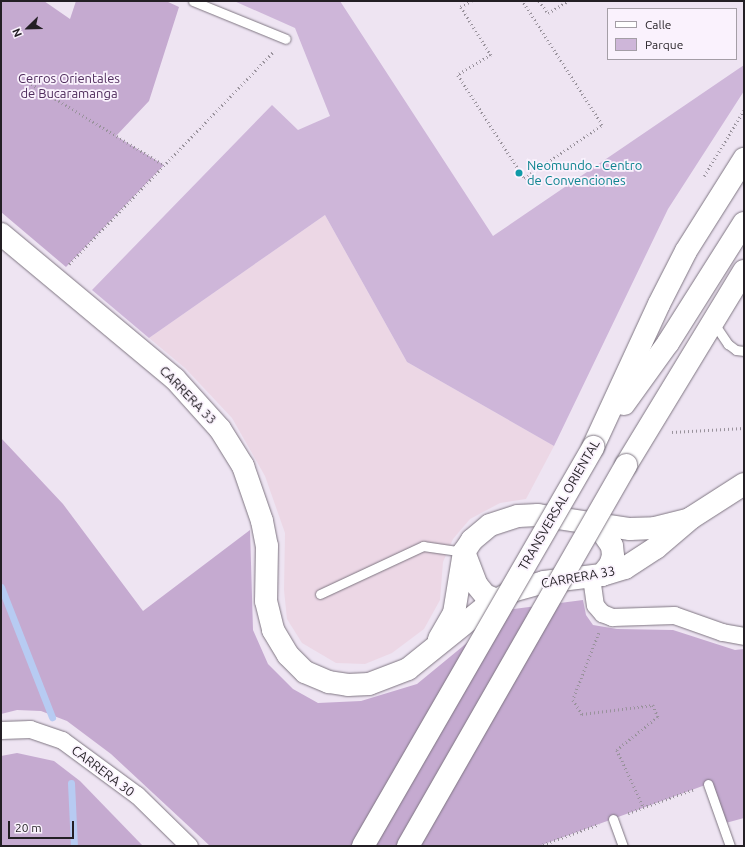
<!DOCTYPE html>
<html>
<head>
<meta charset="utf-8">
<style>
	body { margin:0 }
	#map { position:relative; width:745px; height:847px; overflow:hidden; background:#eee4f2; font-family:Ubuntu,sans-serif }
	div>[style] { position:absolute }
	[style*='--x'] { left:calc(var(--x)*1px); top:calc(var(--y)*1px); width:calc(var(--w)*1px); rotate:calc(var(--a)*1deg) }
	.industrial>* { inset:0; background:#ecd7e5 }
	.green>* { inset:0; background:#ceb6d9 }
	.forest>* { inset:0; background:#c5aad0 }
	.stream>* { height:7px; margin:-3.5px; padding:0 3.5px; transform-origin:3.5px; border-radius:3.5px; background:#b7cbf2 }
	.path>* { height:2.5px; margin-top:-1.25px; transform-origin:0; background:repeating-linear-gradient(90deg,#99929c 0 1px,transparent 0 4px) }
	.roads { filter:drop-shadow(0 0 1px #7f7682) drop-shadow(0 0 1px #7f7682) }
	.service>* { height:9px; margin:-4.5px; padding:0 4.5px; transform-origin:4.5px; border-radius:4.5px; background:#fff }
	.minor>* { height:17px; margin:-8.5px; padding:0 8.5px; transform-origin:8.5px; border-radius:8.5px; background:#fff }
	.secondary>* { height:22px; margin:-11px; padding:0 11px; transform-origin:11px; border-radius:11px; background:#fff }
	.bridges { filter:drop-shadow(0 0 1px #7f7682) drop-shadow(0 0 1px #7f7682) }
	.secondary-bridge>* { height:22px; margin:-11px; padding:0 11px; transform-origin:11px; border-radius:11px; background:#fff }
	.dots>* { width:11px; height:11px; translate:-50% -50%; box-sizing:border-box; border:2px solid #faf2fd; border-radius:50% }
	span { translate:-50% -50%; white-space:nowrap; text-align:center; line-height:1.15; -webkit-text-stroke:3.5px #faf2fd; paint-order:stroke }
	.park-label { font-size:13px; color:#502d5d }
	.culture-label { font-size:13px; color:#0d838f }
	.left { translate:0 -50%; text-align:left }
	.street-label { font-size:13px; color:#231f24 }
	.frame { position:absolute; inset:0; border:2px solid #231f24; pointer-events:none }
	.legend { position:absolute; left:607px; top:8px; width:130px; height:52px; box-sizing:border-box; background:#faf2fd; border:1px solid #a49ea6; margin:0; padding:5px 7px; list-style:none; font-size:12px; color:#231f24 }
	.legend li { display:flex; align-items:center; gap:8px; height:20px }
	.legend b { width:20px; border:1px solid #a49ea6 }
	.north { position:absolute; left:8px; top:8px; width:40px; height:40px; -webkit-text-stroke:3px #faf2fd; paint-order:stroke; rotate:247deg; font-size:11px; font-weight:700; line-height:16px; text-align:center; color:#231f24 }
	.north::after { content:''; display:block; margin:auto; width:14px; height:18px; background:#231f24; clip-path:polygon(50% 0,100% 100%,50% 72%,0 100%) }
	.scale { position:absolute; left:8px; top:821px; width:66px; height:18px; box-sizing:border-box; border:2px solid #231f24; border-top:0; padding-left:5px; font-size:12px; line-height:14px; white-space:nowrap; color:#231f24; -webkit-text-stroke:3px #faf2fd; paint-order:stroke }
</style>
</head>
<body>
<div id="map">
	<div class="industrial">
		<i style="clip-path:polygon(325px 215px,407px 362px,554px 446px,526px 499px,500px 503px,470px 519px,453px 539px,443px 562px,440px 600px,424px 629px,392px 653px,365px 664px,336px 663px,302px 643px,287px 619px,284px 590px,285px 533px,265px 476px,232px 418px,185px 368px,149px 338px)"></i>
	</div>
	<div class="green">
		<i style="clip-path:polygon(234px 1px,340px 1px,493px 236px,744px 65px,744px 91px,668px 209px,554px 446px,407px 362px,325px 215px,149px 338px,92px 290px,272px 105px,298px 130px,330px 116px,295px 28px)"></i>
	</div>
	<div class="forest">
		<i style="clip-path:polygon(1px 1px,44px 1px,70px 19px,76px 1px,166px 1px,179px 7px,149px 101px,116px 136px,164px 165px,66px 267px,1px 212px)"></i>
		<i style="clip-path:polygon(1px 438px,63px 504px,143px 611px,250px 530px,253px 630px,268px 664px,293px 689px,318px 703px,361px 701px,417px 684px,507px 610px,583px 600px,586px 615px,593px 625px,617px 629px,673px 630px,735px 650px,744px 649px,744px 818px,722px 824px,708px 784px,539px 846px,210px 846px,111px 754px,67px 721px,41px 711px,17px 710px,1px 714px)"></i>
		<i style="clip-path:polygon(17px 753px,54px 761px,80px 781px,143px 846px,1px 846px,1px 756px)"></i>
	</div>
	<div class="stream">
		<i style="--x:1;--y:587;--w:140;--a:68.6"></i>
		<i style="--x:71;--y:783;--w:63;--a:87.3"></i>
	</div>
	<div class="path">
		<i style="--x:472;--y:1;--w:13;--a:151"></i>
		<i style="--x:461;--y:7;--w:57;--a:58"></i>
		<i style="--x:491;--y:55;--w:39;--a:149"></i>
		<i style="--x:458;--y:75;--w:122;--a:57.3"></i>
		<i style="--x:524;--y:178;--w:94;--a:-34.2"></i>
		<i style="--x:602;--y:125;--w:148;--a:-122.8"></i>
		<i style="--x:539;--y:1;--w:15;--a:53"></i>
		<i style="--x:548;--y:13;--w:23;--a:-31"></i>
		<i style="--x:28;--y:82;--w:159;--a:31.4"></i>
		<i style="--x:704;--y:176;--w:77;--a:-58.8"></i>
		<i style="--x:69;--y:264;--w:296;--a:-46.1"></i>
		<i style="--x:672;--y:432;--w:72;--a:-3.2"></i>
		<i style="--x:599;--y:633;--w:72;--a:111.2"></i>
		<i style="--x:573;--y:700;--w:17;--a:57"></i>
		<i style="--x:582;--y:714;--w:72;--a:-7.2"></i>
		<i style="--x:653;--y:705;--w:13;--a:67"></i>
		<i style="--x:658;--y:717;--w:53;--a:141.2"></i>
		<i style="--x:617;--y:750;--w:64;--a:65"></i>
		<i style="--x:628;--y:813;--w:70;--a:-20"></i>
		<i style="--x:539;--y:846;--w:64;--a:-20.1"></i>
	</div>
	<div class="roads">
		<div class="service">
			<i style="--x:193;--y:1;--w:100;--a:22.2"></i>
			<i style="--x:713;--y:322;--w:27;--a:56"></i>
			<i style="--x:728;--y:344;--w:10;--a:37"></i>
			<i style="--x:736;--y:350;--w:8;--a:7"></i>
			<i style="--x:320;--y:594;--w:114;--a:-25"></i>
			<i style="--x:423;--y:546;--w:41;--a:8.3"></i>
			<i style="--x:708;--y:784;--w:66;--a:70.5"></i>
			<i style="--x:613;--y:819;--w:29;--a:70"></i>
		</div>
		<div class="minor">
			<i style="--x:591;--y:577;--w:28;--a:82"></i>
			<i style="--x:595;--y:605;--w:11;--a:49"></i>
			<i style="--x:602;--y:613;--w:11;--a:22"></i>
			<i style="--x:612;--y:617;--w:62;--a:-1.8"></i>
			<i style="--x:674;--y:615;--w:51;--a:19.5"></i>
			<i style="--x:722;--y:632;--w:22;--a:10"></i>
			<i style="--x:1;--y:730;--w:29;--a:-2"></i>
			<i style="--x:30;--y:729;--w:34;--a:19"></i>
			<i style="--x:62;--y:740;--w:93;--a:36.3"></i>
			<i style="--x:137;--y:795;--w:73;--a:44.4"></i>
		</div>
		<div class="secondary">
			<i style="--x:1;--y:234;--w:226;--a:39.8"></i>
			<i style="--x:175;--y:379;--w:67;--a:48"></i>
			<i style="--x:220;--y:429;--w:44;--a:58.1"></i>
			<i style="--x:243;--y:466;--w:58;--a:70.9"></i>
			<i style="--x:262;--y:521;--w:25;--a:79"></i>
			<i style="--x:267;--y:546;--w:55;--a:91"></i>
			<i style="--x:266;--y:601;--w:30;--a:76"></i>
			<i style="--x:273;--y:630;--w:29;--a:59"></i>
			<i style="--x:288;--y:655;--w:24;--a:45"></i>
			<i style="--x:305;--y:672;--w:26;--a:23"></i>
			<i style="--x:329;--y:682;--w:19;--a:9"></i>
			<i style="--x:348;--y:685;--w:21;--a:-3"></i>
			<i style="--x:369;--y:684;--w:42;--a:-21"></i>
			<i style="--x:408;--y:669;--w:99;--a:-38.8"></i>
			<i style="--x:485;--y:607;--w:34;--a:-30"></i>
			<i style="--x:515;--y:590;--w:30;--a:-15"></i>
			<i style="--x:544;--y:582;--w:58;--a:-6.9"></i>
			<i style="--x:602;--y:575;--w:24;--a:-17"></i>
			<i style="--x:625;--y:568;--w:37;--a:-33"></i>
			<i style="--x:656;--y:548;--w:46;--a:-40.6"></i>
			<i style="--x:691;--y:518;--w:63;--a:-32.7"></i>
			<i style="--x:624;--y:404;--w:75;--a:-54.2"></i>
			<i style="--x:668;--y:343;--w:142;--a:-57.7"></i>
			<i style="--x:593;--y:447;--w:157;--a:-65.2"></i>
			<i style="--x:659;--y:304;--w:59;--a:-63"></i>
			<i style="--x:686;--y:251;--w:109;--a:-57.8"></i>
			<i style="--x:626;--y:465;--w:227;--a:-58.7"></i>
			<i style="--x:598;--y:526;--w:24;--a:55"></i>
			<i style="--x:612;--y:546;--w:10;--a:84"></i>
			<i style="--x:613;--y:556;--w:9;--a:108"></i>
			<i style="--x:610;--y:565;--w:13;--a:129"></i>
			<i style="--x:464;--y:552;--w:34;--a:69"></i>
			<i style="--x:476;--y:584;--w:14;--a:51"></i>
			<i style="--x:485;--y:595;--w:12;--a:24"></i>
			<i style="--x:439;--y:639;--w:30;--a:-60"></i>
			<i style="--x:454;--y:613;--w:62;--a:-80.7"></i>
			<i style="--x:464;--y:552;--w:14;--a:-56"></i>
			<i style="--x:472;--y:540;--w:23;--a:-40"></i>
			<i style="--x:490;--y:525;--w:29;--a:-18"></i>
			<i style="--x:518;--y:516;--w:20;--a:-3"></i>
			<i style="--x:538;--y:515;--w:93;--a:8.7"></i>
			<i style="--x:630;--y:529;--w:25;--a:-2"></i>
			<i style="--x:655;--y:528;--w:32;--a:-14"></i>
		</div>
	</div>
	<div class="bridges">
		<div class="secondary-bridge">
			<i style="--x:363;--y:846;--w:461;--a:-60"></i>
			<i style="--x:408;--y:846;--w:439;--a:-60.2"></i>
		</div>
	</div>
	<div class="dots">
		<i style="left:519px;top:173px;background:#0f9aa8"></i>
	</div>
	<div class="park-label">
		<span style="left:69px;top:86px">Cerros Orientales<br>de Bucaramanga</span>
	</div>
	<div class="culture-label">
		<span class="left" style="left:527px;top:173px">Neomundo - Centro<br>de Convenciones</span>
	</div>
	<div class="street-label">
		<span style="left:188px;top:395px;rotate:46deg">CARRERA 33</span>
		<span style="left:559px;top:505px;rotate:-60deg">TRANSVERSAL ORIENTAL</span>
		<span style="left:578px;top:577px;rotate:-10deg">CARRERA 33</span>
		<span style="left:103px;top:771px;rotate:37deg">CARRERA 30</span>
	</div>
	<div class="frame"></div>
	<ul class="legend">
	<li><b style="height:5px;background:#fff"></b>Calle</li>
	<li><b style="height:11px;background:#ceb6d9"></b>Parque</li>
	</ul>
	<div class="north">N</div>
	<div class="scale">20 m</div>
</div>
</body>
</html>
